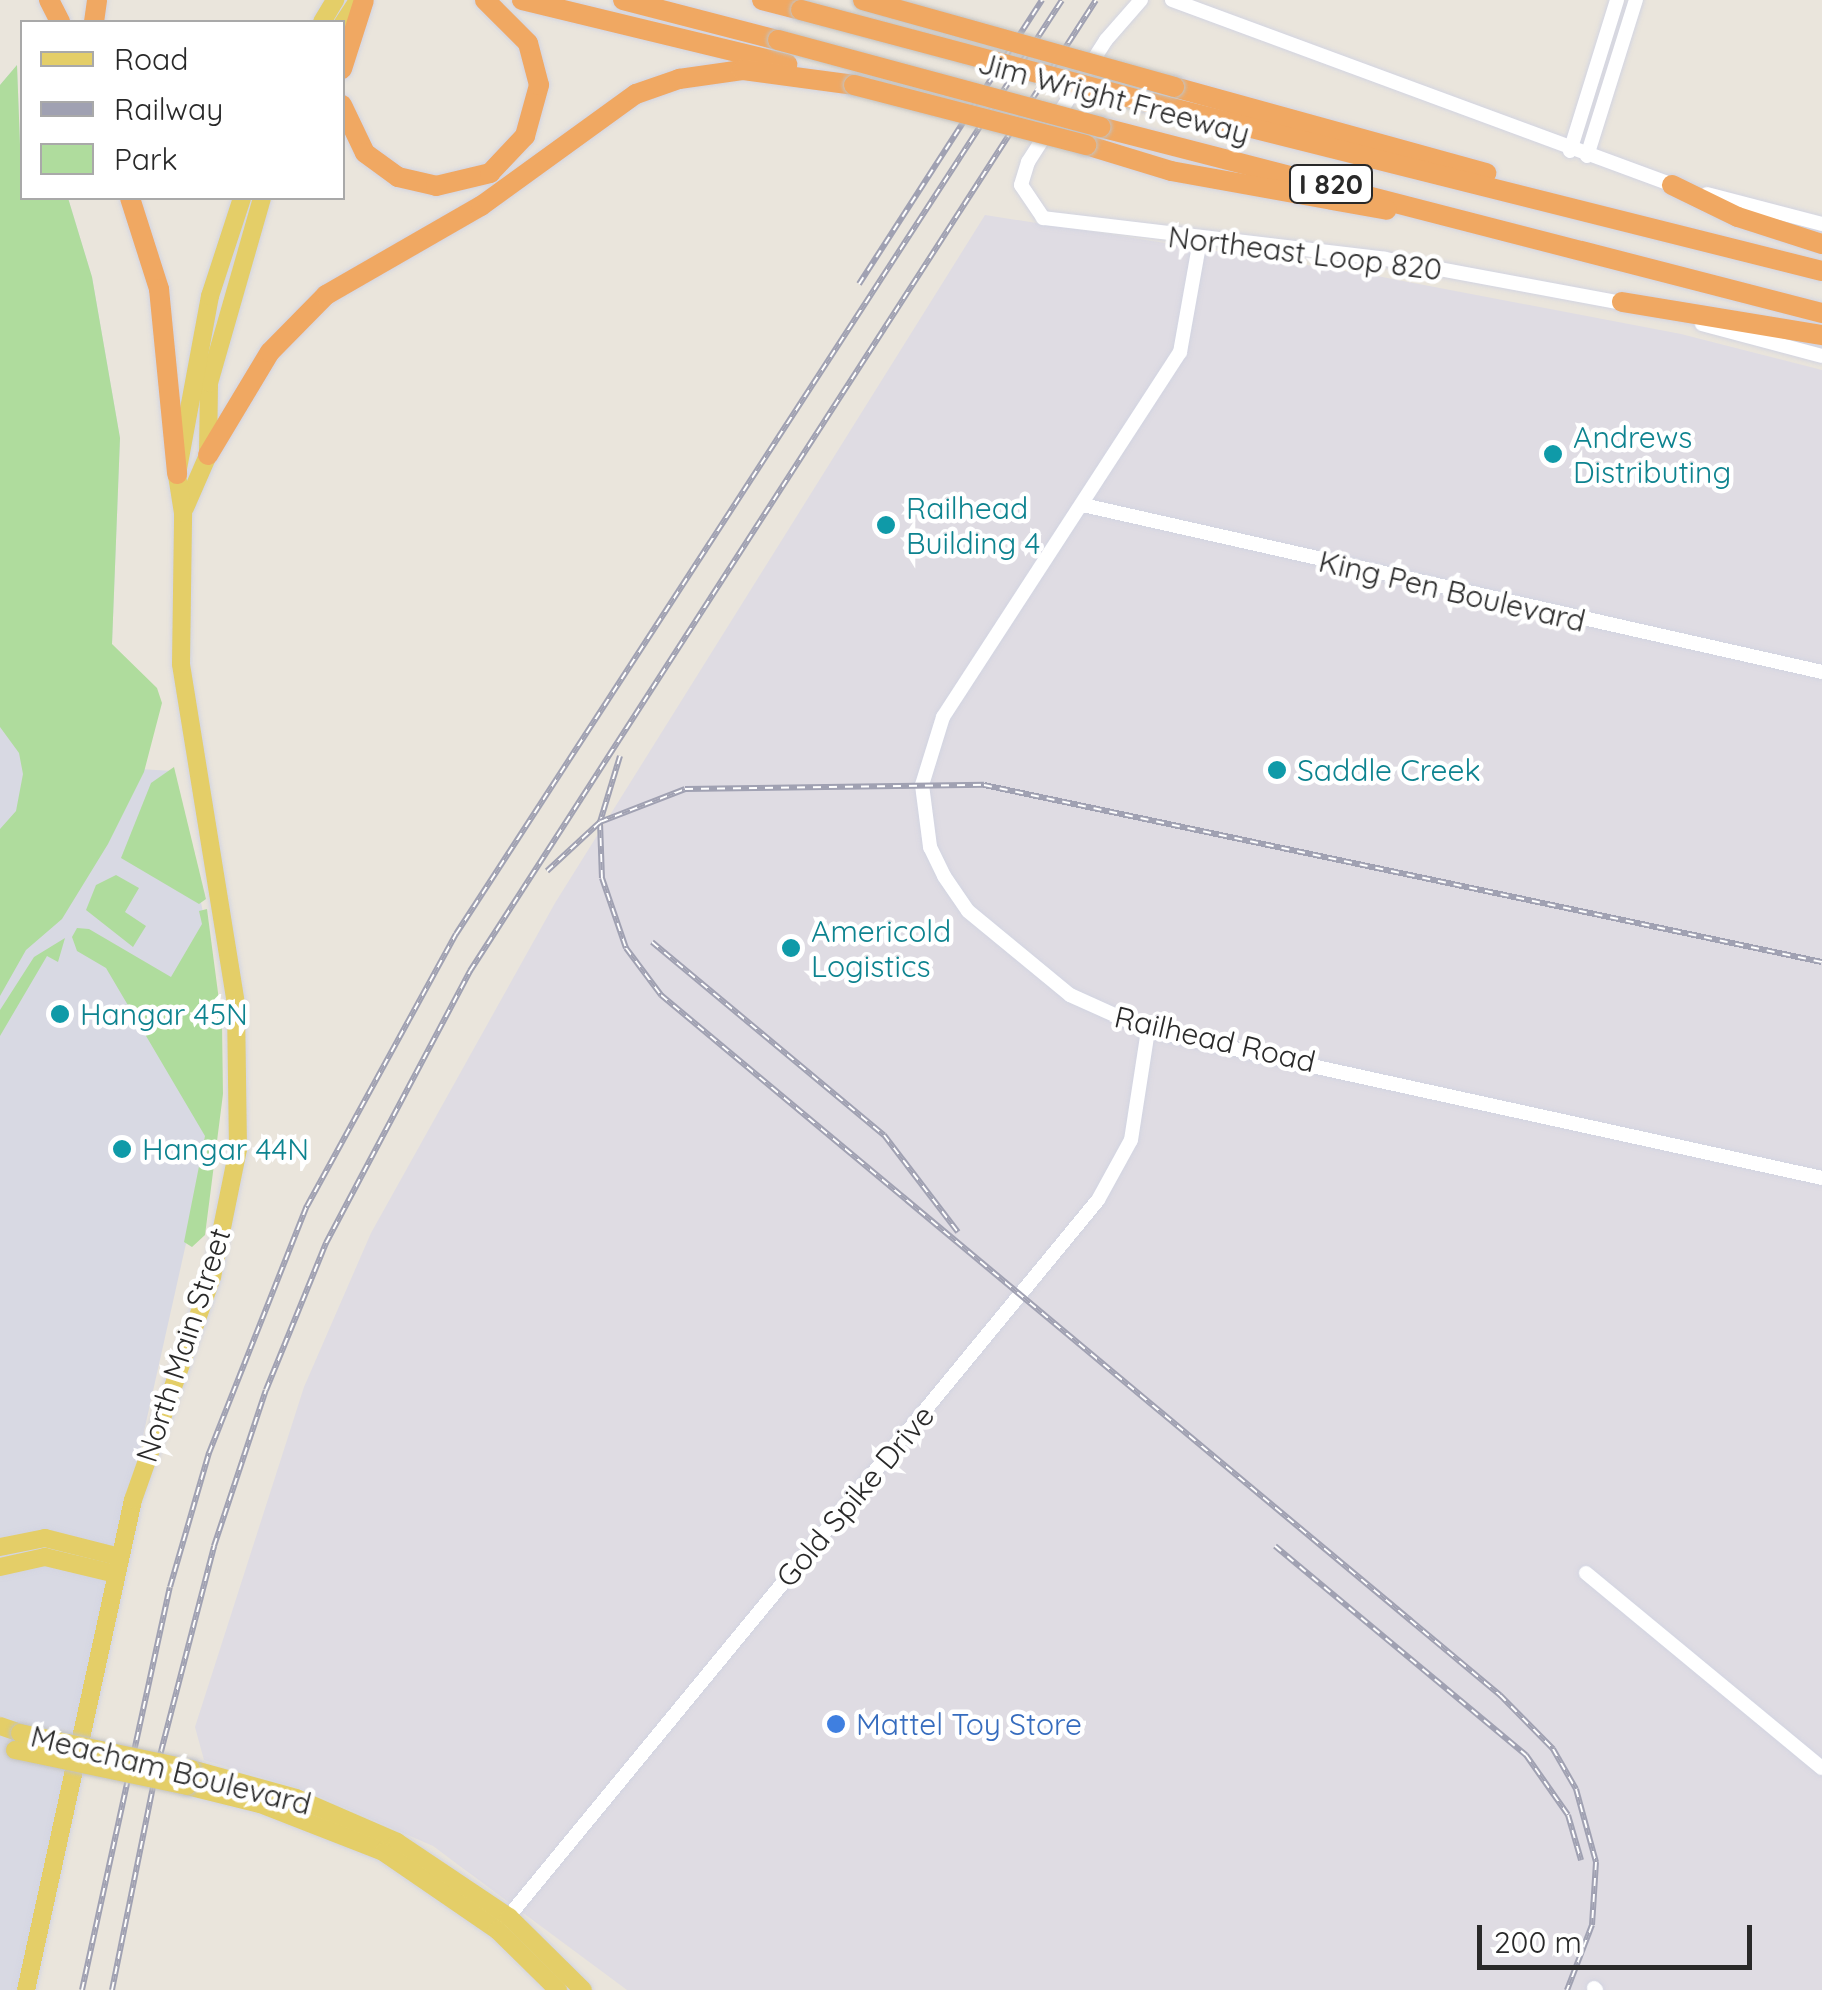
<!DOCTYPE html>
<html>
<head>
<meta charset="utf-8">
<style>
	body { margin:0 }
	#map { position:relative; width:1822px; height:1990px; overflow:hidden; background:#eae5dc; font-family:Quicksand,sans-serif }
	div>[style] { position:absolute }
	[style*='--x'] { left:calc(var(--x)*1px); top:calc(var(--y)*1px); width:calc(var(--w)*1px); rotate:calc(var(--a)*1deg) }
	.industrial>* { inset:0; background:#dfdce3 }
	.airport>* { inset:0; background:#d8d9e3 }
	.green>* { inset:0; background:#afdc9d }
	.roads { filter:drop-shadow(0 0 2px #d2d4e1) drop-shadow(0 0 2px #d2d4e1) }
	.minor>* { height:14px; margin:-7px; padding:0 7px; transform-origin:7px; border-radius:7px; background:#fff }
	.major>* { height:18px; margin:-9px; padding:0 9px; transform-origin:9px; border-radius:9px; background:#e4ce68 }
	.highway>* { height:20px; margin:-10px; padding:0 10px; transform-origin:10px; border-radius:10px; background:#f0a862 }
	.rail>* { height:6px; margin-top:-3px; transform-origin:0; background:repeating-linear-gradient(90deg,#fff 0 8px,#a0a1b2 0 16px); box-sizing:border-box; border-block:2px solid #a0a1b2 }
	.bridges { filter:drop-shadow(0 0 2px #c3c3c3) drop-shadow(0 0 2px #c3c3c3) }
	.major-bridge>* { height:18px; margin:-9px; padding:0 9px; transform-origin:9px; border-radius:9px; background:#e4ce68 }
	.highway-bridge>* { height:20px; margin:-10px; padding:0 10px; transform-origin:10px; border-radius:10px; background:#f0a862 }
	.dots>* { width:28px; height:28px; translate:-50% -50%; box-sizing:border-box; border:5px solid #fff; border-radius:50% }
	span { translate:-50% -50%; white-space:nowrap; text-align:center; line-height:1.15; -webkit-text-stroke:9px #fff; paint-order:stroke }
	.shield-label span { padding:2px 8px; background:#fff; border:2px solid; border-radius:8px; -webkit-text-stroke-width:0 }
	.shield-label { font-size:28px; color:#292929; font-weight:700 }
	.street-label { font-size:30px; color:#292929 }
	.culture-label { font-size:30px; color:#0d838f }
	.left { translate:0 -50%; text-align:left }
	.shop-label { font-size:30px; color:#366cbe }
	.legend { position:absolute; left:20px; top:20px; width:325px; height:180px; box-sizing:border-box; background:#fff; border:2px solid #a9a9a9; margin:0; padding:12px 18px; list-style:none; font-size:30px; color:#292929 }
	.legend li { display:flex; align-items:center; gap:20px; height:50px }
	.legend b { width:50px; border:2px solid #a9a9a9 }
	.scale { position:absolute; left:1477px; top:1925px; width:275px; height:45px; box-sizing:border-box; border:5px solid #292929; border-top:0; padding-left:12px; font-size:30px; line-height:35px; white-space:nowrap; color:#292929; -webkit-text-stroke:8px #fff; paint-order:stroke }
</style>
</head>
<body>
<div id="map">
	<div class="industrial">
		<i style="clip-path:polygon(985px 215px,1377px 276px,1681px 334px,1822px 370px,1822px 1990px,627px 1990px,433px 1846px,307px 1791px,204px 1760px,195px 1727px,304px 1387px,371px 1233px,555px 903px)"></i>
	</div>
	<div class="airport">
		<i style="clip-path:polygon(17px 65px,22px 198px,68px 198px,92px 277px,120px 438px,112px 644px,138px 769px,174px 771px,213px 961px,220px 1065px,202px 1172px,19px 1990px,0 1990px,0 85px)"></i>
	</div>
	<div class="green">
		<i style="clip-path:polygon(17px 65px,22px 198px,68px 198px,92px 277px,120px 438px,112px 644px,157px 688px,162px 703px,144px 772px,108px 844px,62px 919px,26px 950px,0 996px,0 829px,16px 811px,23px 774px,19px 753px,0 727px,0 85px)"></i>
		<i style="clip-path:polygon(174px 767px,206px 899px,199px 904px,121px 858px,151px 783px)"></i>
		<i style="clip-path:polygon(116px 875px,139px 888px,125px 912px,146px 926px,133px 947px,86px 910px,96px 885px)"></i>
		<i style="clip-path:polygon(207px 909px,222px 1023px,223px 1094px,205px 1235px,192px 1247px,184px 1242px,205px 1136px,106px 968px,77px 951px,72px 937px,77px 928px,89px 929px,171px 977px,202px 924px,199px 911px)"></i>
		<i style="clip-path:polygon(65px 938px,58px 962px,47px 956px,0 1036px,0 1010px,34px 957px)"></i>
	</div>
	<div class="roads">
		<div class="minor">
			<i style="--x:1141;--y:0;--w:53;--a:131.2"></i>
			<i style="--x:1106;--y:40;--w:145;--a:122.6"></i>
			<i style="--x:1028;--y:162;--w:24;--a:107"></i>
			<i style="--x:1021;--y:185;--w:40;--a:56"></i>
			<i style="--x:1043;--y:218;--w:344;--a:6.8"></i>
			<i style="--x:1385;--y:259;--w:247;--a:10.5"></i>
			<i style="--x:1172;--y:0;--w:543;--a:20.27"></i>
			<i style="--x:1570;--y:151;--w:158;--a:-72.7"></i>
			<i style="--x:1587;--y:156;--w:164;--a:-72.6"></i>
			<i style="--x:1707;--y:194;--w:119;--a:14.6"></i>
			<i style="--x:1200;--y:240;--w:114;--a:100.1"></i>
			<i style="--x:1180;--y:352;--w:435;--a:123"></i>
			<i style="--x:943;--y:717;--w:71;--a:107.2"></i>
			<i style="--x:922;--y:785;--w:63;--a:82.6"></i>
			<i style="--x:930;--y:847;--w:32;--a:64"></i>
			<i style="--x:944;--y:876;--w:42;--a:55.6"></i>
			<i style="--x:968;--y:911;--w:132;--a:39.5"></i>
			<i style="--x:1070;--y:995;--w:85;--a:24.2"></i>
			<i style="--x:1148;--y:1030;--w:690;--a:12.38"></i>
			<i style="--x:1702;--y:324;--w:124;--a:14.9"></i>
			<i style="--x:1083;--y:505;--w:758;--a:12.73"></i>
			<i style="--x:1586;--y:1573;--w:306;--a:39.6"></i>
			<i style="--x:504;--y:1922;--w:935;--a:-50.56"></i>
			<i style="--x:1098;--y:1200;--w:68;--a:-61.2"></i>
			<i style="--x:1131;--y:1140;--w:111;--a:-81.2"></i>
			<i style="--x:1594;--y:1988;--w:3;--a:45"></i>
		</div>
		<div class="major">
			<i style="--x:322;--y:22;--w:26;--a:-59"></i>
			<i style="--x:342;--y:25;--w:30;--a:-57"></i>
			<i style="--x:185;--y:508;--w:58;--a:-66.5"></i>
			<i style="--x:208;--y:455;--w:72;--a:-89.2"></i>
			<i style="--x:209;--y:383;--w:192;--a:-74"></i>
			<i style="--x:0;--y:1547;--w:46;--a:-11.3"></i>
			<i style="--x:45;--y:1538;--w:77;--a:14.2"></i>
			<i style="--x:0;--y:1567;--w:46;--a:-12.5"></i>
			<i style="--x:45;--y:1557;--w:73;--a:13.5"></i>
			<i style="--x:0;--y:1726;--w:21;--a:19"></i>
			<i style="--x:191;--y:1769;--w:109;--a:15.4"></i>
			<i style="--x:296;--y:1798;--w:110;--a:23.5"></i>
			<i style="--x:397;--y:1842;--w:135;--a:33.8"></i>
			<i style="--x:509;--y:1917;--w:104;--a:44.6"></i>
			<i style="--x:187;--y:1786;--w:75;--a:13.9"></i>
			<i style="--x:260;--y:1804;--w:132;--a:21.3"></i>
			<i style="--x:383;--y:1852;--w:138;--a:34.4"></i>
			<i style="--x:497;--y:1930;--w:86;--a:44.5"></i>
			<i style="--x:26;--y:1990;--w:502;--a:-77.68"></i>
			<i style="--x:133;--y:1500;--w:237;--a:-70.5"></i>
			<i style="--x:212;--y:1277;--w:131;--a:-78.5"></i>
			<i style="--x:238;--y:1149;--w:145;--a:-90.8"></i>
			<i style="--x:236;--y:1004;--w:344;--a:-99.2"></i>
			<i style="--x:181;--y:664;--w:151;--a:-89.2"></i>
			<i style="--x:183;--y:513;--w:39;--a:-99"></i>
			<i style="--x:177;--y:474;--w:181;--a:-79.5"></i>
			<i style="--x:210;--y:296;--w:103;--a:-71.9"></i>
		</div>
		<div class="highway">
			<i style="--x:49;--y:0;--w:25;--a:63"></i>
			<i style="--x:522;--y:0;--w:273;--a:13.6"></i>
			<i style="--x:623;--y:0;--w:160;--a:14.5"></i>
			<i style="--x:762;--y:0;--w:40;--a:14.4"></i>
			<i style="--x:94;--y:22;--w:22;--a:-82"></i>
			<i style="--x:342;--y:69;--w:72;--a:-72.3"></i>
			<i style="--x:1174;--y:87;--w:324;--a:15.4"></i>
			<i style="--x:1140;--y:100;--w:703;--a:14.08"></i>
			<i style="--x:342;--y:105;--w:53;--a:64.4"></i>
			<i style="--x:365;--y:153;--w:41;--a:36"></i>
			<i style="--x:398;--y:177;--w:39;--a:13"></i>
			<i style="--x:436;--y:186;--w:56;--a:-13.5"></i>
			<i style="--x:490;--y:173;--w:51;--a:-46.6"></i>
			<i style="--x:525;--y:136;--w:53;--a:-74.6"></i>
			<i style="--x:539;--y:85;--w:43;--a:-104.7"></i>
			<i style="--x:528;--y:43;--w:61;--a:-135"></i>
			<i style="--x:1100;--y:127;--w:746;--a:14.45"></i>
			<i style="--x:1086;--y:145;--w:89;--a:17"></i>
			<i style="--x:1171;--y:171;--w:219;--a:10.2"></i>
			<i style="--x:1672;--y:185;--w:73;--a:25.9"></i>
			<i style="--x:1738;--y:217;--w:88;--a:17.8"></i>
			<i style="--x:130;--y:198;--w:96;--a:72.3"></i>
			<i style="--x:159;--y:289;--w:186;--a:84.4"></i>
			<i style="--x:1622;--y:302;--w:203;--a:9.4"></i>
			<i style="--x:208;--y:455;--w:120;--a:-59"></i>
			<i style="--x:270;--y:352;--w:80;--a:-45.5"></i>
			<i style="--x:326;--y:295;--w:179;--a:-29.9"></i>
			<i style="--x:481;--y:206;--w:191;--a:-35.9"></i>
			<i style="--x:636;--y:94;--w:46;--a:-19.2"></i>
			<i style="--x:679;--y:79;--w:64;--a:-8.1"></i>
			<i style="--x:742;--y:70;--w:113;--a:7.6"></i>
		</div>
	</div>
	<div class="rail">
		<i style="--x:859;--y:284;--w:338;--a:-57.2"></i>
		<i style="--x:620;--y:756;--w:69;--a:106.9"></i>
		<i style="--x:600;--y:822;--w:56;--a:88"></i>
		<i style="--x:602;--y:878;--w:74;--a:71.1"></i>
		<i style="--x:626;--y:948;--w:59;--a:53.3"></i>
		<i style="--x:661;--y:995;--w:1093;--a:39.84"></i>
		<i style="--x:1500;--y:1695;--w:76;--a:45.5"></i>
		<i style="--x:1553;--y:1749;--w:46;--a:60.1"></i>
		<i style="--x:1576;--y:1789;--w:76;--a:74.7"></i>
		<i style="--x:1596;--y:1862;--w:63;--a:93.6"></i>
		<i style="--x:1592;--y:1925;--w:70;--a:111"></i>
		<i style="--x:547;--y:871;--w:72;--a:-42.8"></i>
		<i style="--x:600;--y:822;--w:91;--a:-21.2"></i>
		<i style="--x:685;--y:789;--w:299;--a:-0.8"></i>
		<i style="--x:984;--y:785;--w:856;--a:11.93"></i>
		<i style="--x:652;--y:942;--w:302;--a:39.8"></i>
		<i style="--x:884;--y:1135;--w:122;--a:52.7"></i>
		<i style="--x:1275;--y:1546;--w:327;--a:39.8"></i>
		<i style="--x:1526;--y:1755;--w:73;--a:55"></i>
		<i style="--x:1568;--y:1815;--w:47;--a:73.9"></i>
		<i style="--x:82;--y:1990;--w:412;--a:-77.7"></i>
		<i style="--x:170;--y:1587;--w:140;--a:-73.8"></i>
		<i style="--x:209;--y:1453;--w:266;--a:-68.4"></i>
		<i style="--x:307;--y:1206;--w:310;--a:-61.3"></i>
		<i style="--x:456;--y:934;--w:1113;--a:-57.02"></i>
		<i style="--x:112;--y:1990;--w:227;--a:-78.6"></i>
		<i style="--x:157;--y:1767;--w:228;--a:-75.5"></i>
		<i style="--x:214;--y:1546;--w:164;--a:-71.6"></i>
		<i style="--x:266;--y:1390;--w:159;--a:-67.8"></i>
		<i style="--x:326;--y:1243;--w:308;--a:-62.1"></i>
		<i style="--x:470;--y:971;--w:1155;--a:-57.19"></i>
	</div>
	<div class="bridges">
		<div class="major-bridge">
			<i style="--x:20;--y:1733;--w:175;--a:11.9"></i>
			<i style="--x:15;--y:1750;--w:176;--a:11.8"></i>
		</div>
		<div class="highway-bridge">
			<i style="--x:863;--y:0;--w:323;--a:15.6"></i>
			<i style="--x:801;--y:10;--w:351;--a:14.9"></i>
			<i style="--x:778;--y:40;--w:334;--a:15.1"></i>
			<i style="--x:854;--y:85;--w:240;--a:14.5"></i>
		</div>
	</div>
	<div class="dots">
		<i style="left:1553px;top:454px;background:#0f9aa8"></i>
		<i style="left:886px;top:525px;background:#0f9aa8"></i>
		<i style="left:1277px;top:770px;background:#0f9aa8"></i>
		<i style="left:791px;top:948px;background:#0f9aa8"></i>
		<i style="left:60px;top:1014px;background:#0f9aa8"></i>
		<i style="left:122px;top:1149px;background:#0f9aa8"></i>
		<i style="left:836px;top:1724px;background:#3f7fe0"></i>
	</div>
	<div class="shield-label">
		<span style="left:1331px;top:184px">I 820</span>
	</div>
	<div class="street-label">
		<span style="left:1114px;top:98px;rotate:15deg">Jim Wright Freeway</span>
		<span style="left:1305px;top:253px;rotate:7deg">Northeast Loop 820</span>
		<span style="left:1452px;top:591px;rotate:13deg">King Pen Boulevard</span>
		<span style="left:1215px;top:1039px;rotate:13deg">Railhead Road</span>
		<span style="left:183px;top:1345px;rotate:-72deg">North Main Street</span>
		<span style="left:855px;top:1496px;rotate:-50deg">Gold Spike Drive</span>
		<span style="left:171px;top:1770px;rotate:14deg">Meacham Boulevard</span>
	</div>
	<div class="culture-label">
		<span class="left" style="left:1573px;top:454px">Andrews<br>Distributing</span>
		<span class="left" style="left:906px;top:525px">Railhead<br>Building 4</span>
		<span class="left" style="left:1297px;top:770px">Saddle Creek</span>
		<span class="left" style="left:811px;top:948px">Americold<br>Logistics</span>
		<span class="left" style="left:80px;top:1014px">Hangar 45N</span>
		<span class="left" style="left:142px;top:1149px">Hangar 44N</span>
	</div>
	<div class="shop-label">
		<span class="left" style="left:856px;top:1724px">Mattel Toy Store</span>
	</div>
	<ul class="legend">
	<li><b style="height:12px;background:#e4ce68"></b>Road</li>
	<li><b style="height:12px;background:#a0a1b2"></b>Railway</li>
	<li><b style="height:28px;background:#afdc9d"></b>Park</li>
	</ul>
	<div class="scale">200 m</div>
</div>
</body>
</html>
